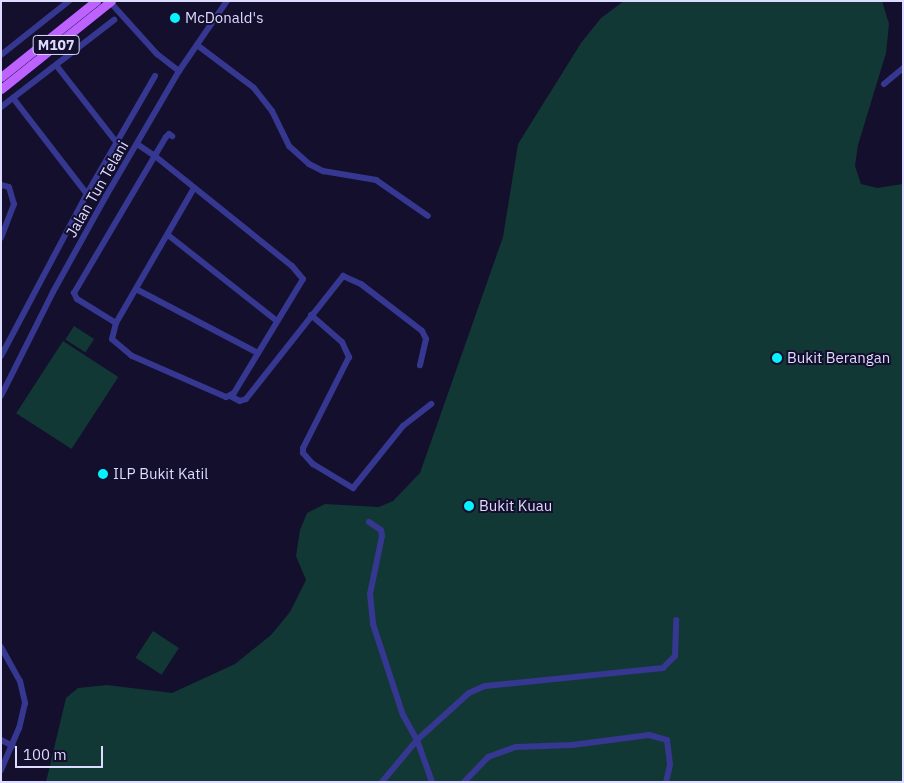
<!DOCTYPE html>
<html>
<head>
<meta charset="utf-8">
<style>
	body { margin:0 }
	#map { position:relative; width:904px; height:783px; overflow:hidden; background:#130f2d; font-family:"IBM Plex Sans",sans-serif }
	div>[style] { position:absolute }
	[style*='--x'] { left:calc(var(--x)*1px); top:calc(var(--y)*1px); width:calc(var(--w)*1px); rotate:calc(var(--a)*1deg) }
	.green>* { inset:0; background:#113834; transform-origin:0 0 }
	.minor>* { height:6px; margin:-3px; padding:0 3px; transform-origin:3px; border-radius:3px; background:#363790 }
	.major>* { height:9px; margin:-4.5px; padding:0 4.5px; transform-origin:4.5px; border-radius:4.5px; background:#bd62ff }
	.dots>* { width:14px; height:14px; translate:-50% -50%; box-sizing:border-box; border:2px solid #130f2d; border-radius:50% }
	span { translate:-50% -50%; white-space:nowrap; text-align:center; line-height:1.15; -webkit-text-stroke:4px #130f2d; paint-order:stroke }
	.shield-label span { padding:1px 4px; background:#130f2d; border:1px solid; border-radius:4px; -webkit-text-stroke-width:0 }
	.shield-label { font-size:14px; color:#dddbff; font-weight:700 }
	.poi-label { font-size:15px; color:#dddbff }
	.left { translate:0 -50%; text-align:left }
	.street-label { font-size:15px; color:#dddbff }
	.frame { position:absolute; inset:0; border:2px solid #dddbff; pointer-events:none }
	.scale { position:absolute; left:15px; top:746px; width:88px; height:22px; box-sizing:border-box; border:2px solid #dddbff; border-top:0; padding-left:6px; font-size:15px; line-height:18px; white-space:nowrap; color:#dddbff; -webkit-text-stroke:4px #130f2d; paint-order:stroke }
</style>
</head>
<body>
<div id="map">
	<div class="green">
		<i style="clip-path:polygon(624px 1px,882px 1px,889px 24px,886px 53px,858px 145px,855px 166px,861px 184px,877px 188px,903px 184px,903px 782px,46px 782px,66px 698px,78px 688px,107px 685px,172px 693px,235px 664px,271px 635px,290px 612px,306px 580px,296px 556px,300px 530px,307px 513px,325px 504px,379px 507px,393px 501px,420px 473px,503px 237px,518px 144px,581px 43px,601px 18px)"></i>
		<i style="left:74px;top:326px;width:24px;height:16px;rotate:33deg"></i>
		<i style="left:63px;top:341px;width:66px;height:86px;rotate:33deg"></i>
		<i style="left:153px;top:631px;width:31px;height:32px;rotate:33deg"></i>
	</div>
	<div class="minor">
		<i style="--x:110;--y:2;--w:70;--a:47.9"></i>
		<i style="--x:157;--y:54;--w:28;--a:38"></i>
		<i style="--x:197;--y:45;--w:71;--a:37"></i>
		<i style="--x:254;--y:88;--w:29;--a:52"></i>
		<i style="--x:272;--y:111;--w:39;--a:64"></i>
		<i style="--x:289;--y:146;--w:27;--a:42"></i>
		<i style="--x:309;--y:164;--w:16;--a:27"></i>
		<i style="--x:323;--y:171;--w:54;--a:9.6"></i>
		<i style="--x:376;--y:180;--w:63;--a:34.7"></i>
		<i style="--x:1;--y:55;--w:87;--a:-38.5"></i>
		<i style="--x:56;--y:65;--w:99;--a:52"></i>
		<i style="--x:884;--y:84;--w:25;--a:-40"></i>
		<i style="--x:13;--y:98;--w:121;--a:52.4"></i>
		<i style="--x:1;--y:107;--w:143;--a:-37.6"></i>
		<i style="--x:137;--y:144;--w:22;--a:34"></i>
		<i style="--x:155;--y:156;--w:176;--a:38.8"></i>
		<i style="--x:292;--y:266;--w:17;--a:50"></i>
		<i style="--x:303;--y:279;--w:133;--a:121.2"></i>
		<i style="--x:234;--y:393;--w:9;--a:153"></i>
		<i style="--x:226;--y:397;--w:103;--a:-156.4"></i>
		<i style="--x:132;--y:356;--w:26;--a:-140"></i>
		<i style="--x:112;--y:339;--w:16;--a:-76"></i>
		<i style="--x:116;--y:323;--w:156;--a:-60"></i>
		<i style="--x:1;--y:185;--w:8;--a:14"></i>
		<i style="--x:9;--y:187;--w:18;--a:74"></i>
		<i style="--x:14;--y:204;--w:36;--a:111"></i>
		<i style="--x:168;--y:235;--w:139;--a:38.3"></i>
		<i style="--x:136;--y:289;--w:138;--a:27.7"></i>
		<i style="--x:311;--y:315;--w:41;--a:41.1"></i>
		<i style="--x:342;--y:342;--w:17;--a:65"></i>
		<i style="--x:349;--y:357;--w:102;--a:116.8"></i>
		<i style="--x:303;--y:448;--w:5;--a:90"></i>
		<i style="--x:303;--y:453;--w:15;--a:48"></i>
		<i style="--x:313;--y:464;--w:47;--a:31"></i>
		<i style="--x:353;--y:488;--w:80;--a:-51.1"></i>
		<i style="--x:403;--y:426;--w:36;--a:-38"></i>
		<i style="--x:116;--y:323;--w:46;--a:-148.4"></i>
		<i style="--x:77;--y:299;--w:7;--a:-117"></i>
		<i style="--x:74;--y:293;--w:181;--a:-59.5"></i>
		<i style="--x:166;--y:137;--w:4;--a:-45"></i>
		<i style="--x:169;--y:134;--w:4;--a:34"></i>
		<i style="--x:1;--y:356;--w:186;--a:-62.1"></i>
		<i style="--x:88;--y:192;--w:134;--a:-60"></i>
		<i style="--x:1;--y:396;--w:116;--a:-63.4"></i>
		<i style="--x:53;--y:292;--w:110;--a:-61.1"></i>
		<i style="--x:106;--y:196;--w:145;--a:-59.7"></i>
		<i style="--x:179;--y:71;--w:85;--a:-55.6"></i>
		<i style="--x:230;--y:396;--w:11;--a:27"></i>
		<i style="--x:240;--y:401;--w:6;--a:-18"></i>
		<i style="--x:246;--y:399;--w:157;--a:-51.7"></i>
		<i style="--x:343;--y:276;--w:20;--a:24"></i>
		<i style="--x:361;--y:284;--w:77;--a:37.6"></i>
		<i style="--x:422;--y:331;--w:9;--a:63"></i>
		<i style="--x:426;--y:339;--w:27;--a:103"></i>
		<i style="--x:369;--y:522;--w:14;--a:34"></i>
		<i style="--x:381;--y:530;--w:6;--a:81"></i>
		<i style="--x:382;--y:536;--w:59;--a:101.7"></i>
		<i style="--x:370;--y:594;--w:30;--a:84"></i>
		<i style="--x:373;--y:624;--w:96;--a:71.8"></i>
		<i style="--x:403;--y:715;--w:29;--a:61"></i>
		<i style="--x:417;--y:740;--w:45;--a:70.3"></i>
		<i style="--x:1;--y:647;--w:39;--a:61"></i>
		<i style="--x:20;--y:681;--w:23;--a:77"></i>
		<i style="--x:25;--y:703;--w:26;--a:103"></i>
		<i style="--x:19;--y:728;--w:46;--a:113.2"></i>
		<i style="--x:1;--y:740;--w:13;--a:27"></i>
		<i style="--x:382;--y:782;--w:55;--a:-50.2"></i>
		<i style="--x:417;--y:740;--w:70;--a:-42.1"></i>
		<i style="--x:469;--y:693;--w:17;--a:-24"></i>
		<i style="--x:485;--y:686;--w:179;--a:-5.8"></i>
		<i style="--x:663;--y:668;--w:17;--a:-45"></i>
		<i style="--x:675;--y:656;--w:36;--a:-88"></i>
		<i style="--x:464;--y:782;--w:35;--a:-46"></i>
		<i style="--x:488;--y:757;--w:30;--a:-20"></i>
		<i style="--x:516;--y:747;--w:56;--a:-2"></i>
		<i style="--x:572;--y:745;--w:78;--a:-7.4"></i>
		<i style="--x:649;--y:735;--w:19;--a:16"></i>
		<i style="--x:667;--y:740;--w:25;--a:83"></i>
		<i style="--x:670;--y:765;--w:17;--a:103"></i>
	</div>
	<div class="major">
		<i style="--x:1;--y:77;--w:122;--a:-38.7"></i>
		<i style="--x:1;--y:89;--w:141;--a:-38.7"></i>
	</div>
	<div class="dots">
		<i style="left:175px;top:18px;background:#07f2ff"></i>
		<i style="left:777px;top:358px;background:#07f2ff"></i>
		<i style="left:103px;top:474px;background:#07f2ff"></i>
		<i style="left:469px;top:506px;background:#07f2ff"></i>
	</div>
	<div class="shield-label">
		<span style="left:56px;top:45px">M107</span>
	</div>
	<div class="poi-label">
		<span class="left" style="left:185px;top:18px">McDonald's</span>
		<span class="left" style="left:787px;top:358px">Bukit Berangan</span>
		<span class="left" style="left:113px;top:474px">ILP Bukit Katil</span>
		<span class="left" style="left:479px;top:506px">Bukit Kuau</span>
	</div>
	<div class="street-label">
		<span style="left:97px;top:189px;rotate:-60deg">Jalan Tun Telani</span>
	</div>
	<div class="frame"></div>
	<div class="scale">100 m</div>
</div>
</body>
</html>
